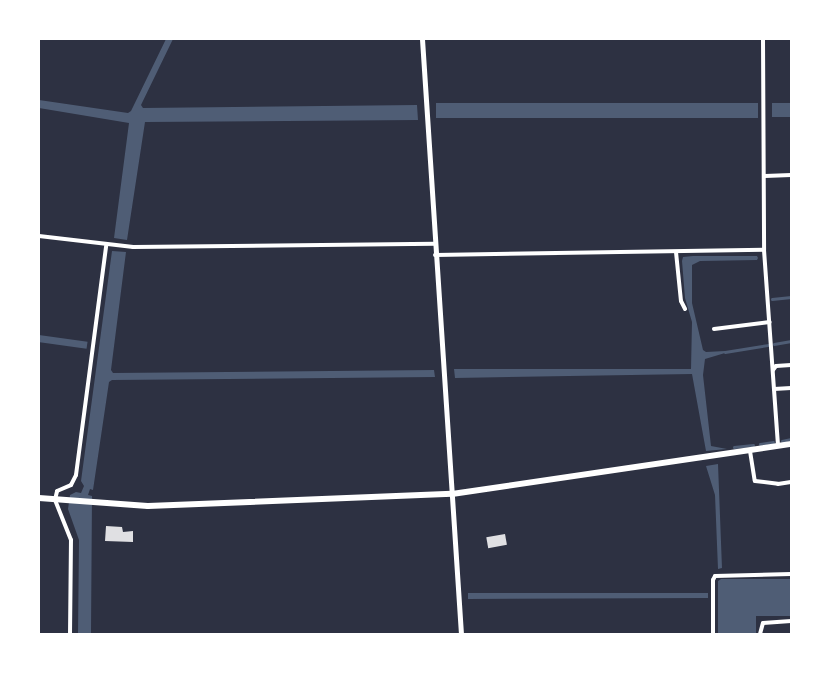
<!DOCTYPE html>
<html>
<head>
<meta charset="utf-8">
<style>
	body { margin:0 }
	#map { position:relative; width:830px; height:673px; overflow:hidden; background:#2d3142; font-family:"Nunito Sans",sans-serif }
	div>[style] { position:absolute }
	[style*='--x'] { left:calc(var(--x)*1px); top:calc(var(--y)*1px); width:calc(var(--w)*1px); rotate:calc(var(--a)*1deg) }
	.water>* { inset:0; background:#4f5d75; transform-origin:0 0 }
	.stream>* { height:2.5px; margin:-1.25px; padding:0 1.25px; transform-origin:1.25px; border-radius:1.25px; background:#4f5d75 }
	.building>* { inset:0; background:#e0e0e3; transform-origin:0 0 }
	.minor>* { height:4px; margin:-2px; padding:0 2px; transform-origin:2px; border-radius:2px; background:#fff }
	.tertiary>* { height:5px; margin:-2.5px; padding:0 2.5px; transform-origin:2.5px; border-radius:2.5px; background:#fff }
	.primary>* { height:6px; margin:-3px; padding:0 3px; transform-origin:3px; border-radius:3px; background:#fff }
	span { translate:-50% -50%; white-space:nowrap; text-align:center; line-height:1.15; -webkit-text-stroke:4px #fff; paint-order:stroke }
	.frame { position:absolute; inset:0; border:40px solid #fff; pointer-events:none }
</style>
</head>
<body>
<div id="map">
	<div class="water">
		<i style="clip-path:polygon(166px 39px,173px 39px,141px 105px,143px 108px,417px 105px,418px 120px,145px 122px,127px 240px,114px 238px,129px 123px,39px 108px,39px 100px,128px 113px,131px 111px)"></i>
		<i style="left:758px;top:103px;width:15px;height:322px;rotate:90deg"></i>
		<i style="left:791px;top:103px;width:14px;height:19px;rotate:90deg"></i>
		<i style="clip-path:polygon(112px 251px,126px 252px,111px 370px,113px 373px,434px 370px,435px 377px,112px 380px,109px 382px,93px 490px,90px 489px,88px 495px,92px 496px,91px 634px,78px 634px,79px 540px,68px 509px,70px 495px,76px 492px,81px 493px,84px 486px,81px 481px)"></i>
		<i style="clip-path:polygon(693px 256px,757px 256px,758px 258px,757px 260px,700px 261px,692px 265px,692px 303px,703px 350px,706px 352px,725px 351px,725px 353px,705px 359px,703px 375px,711px 446px,727px 449px,706px 451px,692px 374px,455px 378px,454px 369px,691px 369px,692px 322px,685px 298px,682px 261px,683px 257px)"></i>
		<i style="left:39px;top:335px;width:49px;height:7px;rotate:8deg"></i>
		<i style="clip-path:polygon(718px 464px,722px 568px,718px 569px,715px 495px,706px 466px)"></i>
		<i style="clip-path:polygon(721px 579px,791px 579px,791px 616px,756px 616px,756px 634px,718px 634px,718px 581px)"></i>
		<i style="clip-path:polygon(468px 593px,708px 593px,708px 598px,468px 599px)"></i>
	</div>
	<div class="stream">
		<i style="--x:772;--y:299;--w:19;--a:-6"></i>
		<i style="--x:774;--y:344;--w:17;--a:-10"></i>
		<i style="--x:725;--y:352;--w:44;--a:-9.2"></i>
		<i style="--x:782;--y:441;--w:9;--a:-13"></i>
		<i style="--x:760;--y:444;--w:13;--a:-9"></i>
		<i style="--x:734;--y:447;--w:19;--a:-6"></i>
	</div>
	<div class="building">
		<i style="clip-path:polygon(106px 526px,122px 527px,123px 532px,133px 531px,133px 542px,105px 541px)"></i>
		<i style="left:505px;top:534px;width:11px;height:19px;rotate:80deg"></i>
	</div>
	<div class="minor">
		<i style="--x:763;--y:39;--w:211;--a:89.7"></i>
		<i style="--x:764;--y:250;--w:196;--a:85.9"></i>
		<i style="--x:765;--y:176;--w:26;--a:-2"></i>
		<i style="--x:39;--y:236;--w:95;--a:6.7"></i>
		<i style="--x:133;--y:247;--w:302;--a:-0.6"></i>
		<i style="--x:676;--y:252;--w:49;--a:84.2"></i>
		<i style="--x:681;--y:301;--w:9;--a:63"></i>
		<i style="--x:435;--y:255;--w:329;--a:-0.9"></i>
		<i style="--x:714;--y:329;--w:56;--a:-7.1"></i>
		<i style="--x:773;--y:370;--w:5;--a:-53"></i>
		<i style="--x:776;--y:366;--w:15;--a:-4"></i>
		<i style="--x:774;--y:389;--w:17;--a:-3"></i>
		<i style="--x:750;--y:451;--w:30;--a:81"></i>
		<i style="--x:755;--y:481;--w:23;--a:7"></i>
		<i style="--x:778;--y:484;--w:13;--a:-9"></i>
		<i style="--x:70;--y:634;--w:94;--a:-89.4"></i>
		<i style="--x:71;--y:540;--w:43;--a:-111.8"></i>
		<i style="--x:55;--y:500;--w:9;--a:-77"></i>
		<i style="--x:57;--y:491;--w:15;--a:-23"></i>
		<i style="--x:71;--y:485;--w:11;--a:-63"></i>
		<i style="--x:76;--y:475;--w:231;--a:-82.5"></i>
		<i style="--x:713;--y:634;--w:54;--a:-90"></i>
		<i style="--x:713;--y:580;--w:4;--a:-63"></i>
		<i style="--x:715;--y:576;--w:76;--a:-1.5"></i>
		<i style="--x:760;--y:634;--w:11;--a:-75"></i>
		<i style="--x:763;--y:623;--w:28;--a:-4"></i>
	</div>
	<div class="tertiary">
		<i style="--x:422;--y:39;--w:596;--a:86.25"></i>
	</div>
	<div class="primary">
		<i style="--x:39;--y:498;--w:109;--a:4.2"></i>
		<i style="--x:148;--y:506;--w:304;--a:-2.3"></i>
		<i style="--x:452;--y:494;--w:343;--a:-8.4"></i>
	</div>
	<div class="frame"></div>
</div>
</body>
</html>
